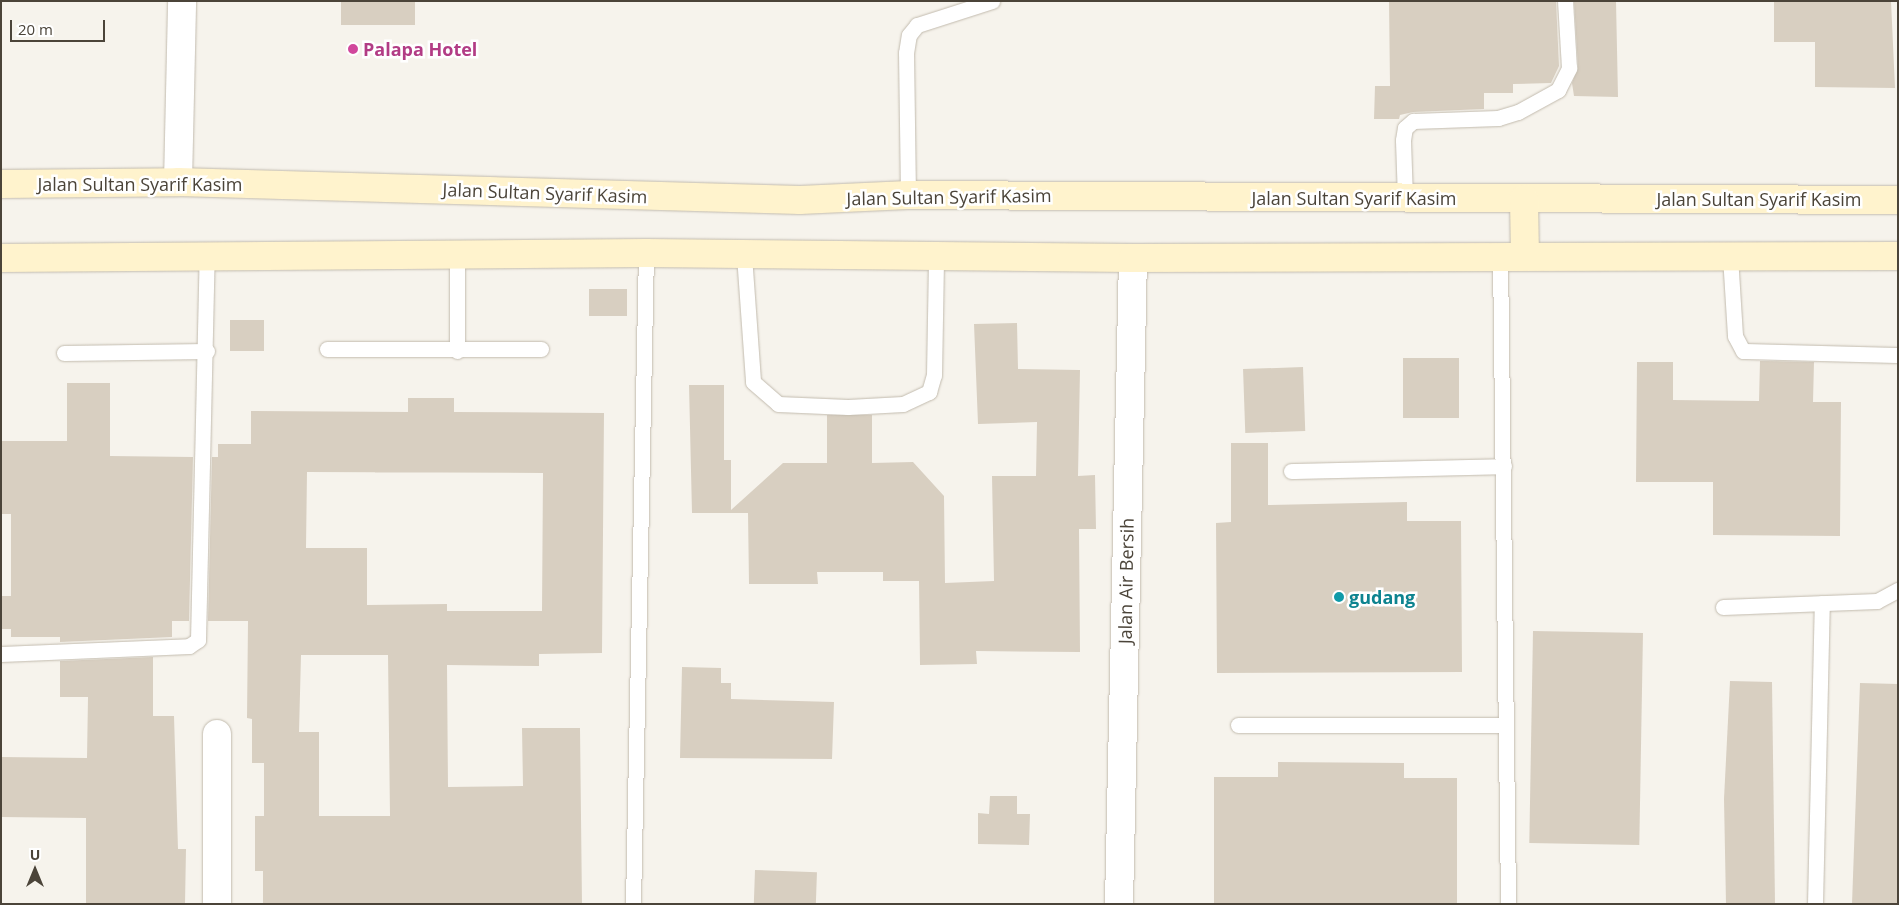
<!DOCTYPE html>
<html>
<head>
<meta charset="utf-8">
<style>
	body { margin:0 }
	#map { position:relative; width:1899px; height:905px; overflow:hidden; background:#f6f3ec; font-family:"Open Sans",sans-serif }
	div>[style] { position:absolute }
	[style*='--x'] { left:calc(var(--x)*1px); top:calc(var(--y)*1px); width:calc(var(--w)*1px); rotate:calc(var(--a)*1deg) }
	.building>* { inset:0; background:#d8cfc1; transform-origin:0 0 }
	.roads { filter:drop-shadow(0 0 1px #c2bbae) drop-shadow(0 0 1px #c2bbae) }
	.lane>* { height:15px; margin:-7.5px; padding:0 7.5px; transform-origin:7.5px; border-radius:7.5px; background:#fff }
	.street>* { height:28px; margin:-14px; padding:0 14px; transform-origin:14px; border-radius:14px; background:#fff }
	.secondary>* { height:28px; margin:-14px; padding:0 14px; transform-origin:14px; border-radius:14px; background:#fff3cd }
	.dots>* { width:14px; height:14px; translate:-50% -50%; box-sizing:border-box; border:2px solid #fff; border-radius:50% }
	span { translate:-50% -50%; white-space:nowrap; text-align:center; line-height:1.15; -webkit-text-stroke:5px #fff; paint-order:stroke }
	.hotel-label { font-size:18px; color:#b23c85; font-weight:700 }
	.left { translate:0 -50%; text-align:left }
	.street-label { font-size:18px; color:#4b4439 }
	.culture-label { font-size:18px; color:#0d838f; font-weight:700 }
	.frame { position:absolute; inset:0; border:2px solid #4b4439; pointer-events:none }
	.north { position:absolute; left:10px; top:845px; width:50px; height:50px; -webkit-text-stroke:4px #fff; paint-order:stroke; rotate:0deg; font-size:14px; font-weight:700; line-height:20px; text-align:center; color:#4b4439 }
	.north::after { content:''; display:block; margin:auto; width:18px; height:22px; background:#4b4439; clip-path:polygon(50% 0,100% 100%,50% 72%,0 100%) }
	.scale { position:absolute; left:10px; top:20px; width:95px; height:22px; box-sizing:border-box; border:2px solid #4b4439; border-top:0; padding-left:6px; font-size:15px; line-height:18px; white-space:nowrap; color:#4b4439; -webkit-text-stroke:4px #fff; paint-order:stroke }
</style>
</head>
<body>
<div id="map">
	<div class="building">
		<i style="left:341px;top:1px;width:74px;height:24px"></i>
		<i style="clip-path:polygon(1389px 1px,1556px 1px,1559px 66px,1551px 83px,1513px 84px,1513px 93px,1484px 93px,1484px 109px,1413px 112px,1400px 115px,1399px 119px,1374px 119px,1375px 86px,1390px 86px)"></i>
		<i style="clip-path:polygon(1574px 1px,1616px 1px,1618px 97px,1574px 96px,1572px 83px,1578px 67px)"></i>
		<i style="clip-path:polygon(1774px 1px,1891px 1px,1895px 88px,1815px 87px,1815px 42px,1774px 42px)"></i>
		<i style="left:589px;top:289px;width:38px;height:27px"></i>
		<i style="left:264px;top:320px;width:31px;height:34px;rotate:90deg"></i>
		<i style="clip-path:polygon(1017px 323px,1018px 369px,1080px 370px,1078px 476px,1095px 475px,1096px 529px,1079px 529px,1080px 652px,976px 651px,977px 664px,920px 665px,919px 581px,883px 581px,883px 572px,817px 572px,818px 584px,749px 584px,748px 513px,692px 513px,689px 385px,724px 385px,724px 460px,731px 460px,731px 510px,783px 463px,827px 463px,827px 415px,872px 415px,872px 463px,913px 462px,944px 496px,945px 583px,994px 581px,992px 476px,1036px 476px,1037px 422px,978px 424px,974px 324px)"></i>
		<i style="left:1459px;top:358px;width:60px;height:56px;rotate:90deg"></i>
		<i style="clip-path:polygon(1760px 361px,1814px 362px,1813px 402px,1841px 402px,1840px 536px,1713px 535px,1713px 482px,1636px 482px,1637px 362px,1673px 362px,1673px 400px,1759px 401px)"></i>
		<i style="left:1303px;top:367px;width:64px;height:60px;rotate:88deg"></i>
		<i style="clip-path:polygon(67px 383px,110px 383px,110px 456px,193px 457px,189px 621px,172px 621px,172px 637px,60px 642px,60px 637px,11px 637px,11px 629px,1px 629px,1px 596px,11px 596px,11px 514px,1px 514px,1px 441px,67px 441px)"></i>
		<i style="clip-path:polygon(evenodd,408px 398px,454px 398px,454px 412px,604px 413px,602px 653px,539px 654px,539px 666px,447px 665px,448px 787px,523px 786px,522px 728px,580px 728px,582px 904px,263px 904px,263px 871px,255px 871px,255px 816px,264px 816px,264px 763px,252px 763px,252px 719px,247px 718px,248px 621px,208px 621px,212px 457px,218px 457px,218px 444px,251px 444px,251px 411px,408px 412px,408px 398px,307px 472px,543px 473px,542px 611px,447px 611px,447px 604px,367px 605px,367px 548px,306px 548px,307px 472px,408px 398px,301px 655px,388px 655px,390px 816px,319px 816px,319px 732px,299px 732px,301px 655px)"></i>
		<i style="clip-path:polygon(1231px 443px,1268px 443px,1268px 505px,1407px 502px,1407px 521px,1461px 521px,1462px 672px,1217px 673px,1216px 523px,1231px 522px)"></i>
		<i style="left:1533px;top:631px;width:110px;height:212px;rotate:1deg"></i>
		<i style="clip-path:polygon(153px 657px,153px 716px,174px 716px,178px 849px,186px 849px,185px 904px,86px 904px,86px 818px,1px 817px,1px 757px,87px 758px,88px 697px,60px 697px,60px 661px)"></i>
		<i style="clip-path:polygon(682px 667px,721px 668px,721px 683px,731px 683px,731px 699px,834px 702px,832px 759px,680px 758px)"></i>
		<i style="clip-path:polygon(1730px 681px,1772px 682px,1775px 904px,1726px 904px,1724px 799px)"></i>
		<i style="clip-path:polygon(1860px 683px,1898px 684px,1898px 904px,1852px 904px)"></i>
		<i style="clip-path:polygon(1278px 762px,1404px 763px,1404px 778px,1457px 778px,1457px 904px,1214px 904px,1214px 777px,1278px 777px)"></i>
		<i style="clip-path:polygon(990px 796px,1017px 796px,1017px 814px,1030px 814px,1029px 845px,978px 844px,978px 813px,989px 814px)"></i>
		<i style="left:755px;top:870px;width:62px;height:34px;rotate:2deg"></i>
	</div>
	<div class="roads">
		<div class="lane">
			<i style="--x:908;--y:195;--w:142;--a:-90.8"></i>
			<i style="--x:906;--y:53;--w:18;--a:-81"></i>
			<i style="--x:909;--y:35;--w:13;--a:-51"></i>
			<i style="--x:917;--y:25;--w:79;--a:-17.7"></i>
			<i style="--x:1405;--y:198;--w:58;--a:-92"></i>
			<i style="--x:1403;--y:140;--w:12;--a:-81"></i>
			<i style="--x:1405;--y:128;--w:11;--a:-41"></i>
			<i style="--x:1413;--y:121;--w:85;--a:-2"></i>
			<i style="--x:1498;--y:118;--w:21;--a:-17"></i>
			<i style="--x:1518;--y:112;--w:46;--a:-28.8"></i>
			<i style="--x:1558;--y:90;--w:25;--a:-63"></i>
			<i style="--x:1569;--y:68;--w:67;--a:-93.4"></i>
			<i style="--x:457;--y:255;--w:96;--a:90"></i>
			<i style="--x:744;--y:255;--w:127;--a:85.9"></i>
			<i style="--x:753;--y:382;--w:33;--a:41"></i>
			<i style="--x:778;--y:404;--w:70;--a:2.5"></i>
			<i style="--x:848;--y:407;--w:55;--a:-3.1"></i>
			<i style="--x:903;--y:404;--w:29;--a:-25"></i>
			<i style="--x:929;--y:392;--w:18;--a:-74"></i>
			<i style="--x:934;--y:375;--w:119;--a:-89"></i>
			<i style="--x:1500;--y:256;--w:648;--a:89.29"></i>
			<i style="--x:1730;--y:256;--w:80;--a:86.4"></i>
			<i style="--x:1735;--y:336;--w:17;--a:62"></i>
			<i style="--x:1743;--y:351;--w:155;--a:1.5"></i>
			<i style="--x:327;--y:349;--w:214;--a:0"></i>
			<i style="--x:64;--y:353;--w:143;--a:-0.8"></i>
			<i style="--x:1291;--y:471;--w:213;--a:-1.3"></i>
			<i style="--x:1723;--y:607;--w:154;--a:-2.2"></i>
			<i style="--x:1877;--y:601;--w:24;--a:-28"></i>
			<i style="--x:1;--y:654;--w:188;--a:-2.4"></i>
			<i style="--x:189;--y:646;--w:11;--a:-34"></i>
			<i style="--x:198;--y:640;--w:382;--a:-88.7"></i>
			<i style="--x:1238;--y:725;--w:268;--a:0"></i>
			<i style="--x:633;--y:904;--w:651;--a:-88.86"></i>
			<i style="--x:1815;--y:904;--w:301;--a:-88.7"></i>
		</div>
		<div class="street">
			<i style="--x:178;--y:182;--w:181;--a:-88.7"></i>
			<i style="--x:217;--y:904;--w:170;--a:-90"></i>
			<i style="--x:1119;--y:904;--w:646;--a:-88.76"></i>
		</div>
		<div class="secondary">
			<i style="--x:1;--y:184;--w:177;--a:-0.6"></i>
			<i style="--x:178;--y:182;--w:622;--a:1.66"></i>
			<i style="--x:800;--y:200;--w:108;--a:-2.7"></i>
			<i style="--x:908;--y:195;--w:990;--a:0.29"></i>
			<i style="--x:1524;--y:199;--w:57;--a:89"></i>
			<i style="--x:1;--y:258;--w:645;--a:-0.44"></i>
			<i style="--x:646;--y:253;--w:487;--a:0.6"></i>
			<i style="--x:1133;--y:258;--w:765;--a:-0.15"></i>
		</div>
	</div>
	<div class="dots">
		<i style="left:353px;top:49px;background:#d1479c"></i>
		<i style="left:1339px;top:597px;background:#0f9aa8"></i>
	</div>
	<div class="hotel-label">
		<span class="left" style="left:363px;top:49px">Palapa Hotel</span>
	</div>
	<div class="street-label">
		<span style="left:140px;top:184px">Jalan Sultan Syarif Kasim</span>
		<span style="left:545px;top:193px;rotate:2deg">Jalan Sultan Syarif Kasim</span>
		<span style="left:949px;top:197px;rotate:-1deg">Jalan Sultan Syarif Kasim</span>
		<span style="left:1354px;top:198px">Jalan Sultan Syarif Kasim</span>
		<span style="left:1759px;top:199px">Jalan Sultan Syarif Kasim</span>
		<span style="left:1126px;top:581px;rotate:-89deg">Jalan Air Bersih</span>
	</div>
	<div class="culture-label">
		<span class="left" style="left:1349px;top:597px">gudang</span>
	</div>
	<div class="frame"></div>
	<div class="north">U</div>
	<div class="scale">20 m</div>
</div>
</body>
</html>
